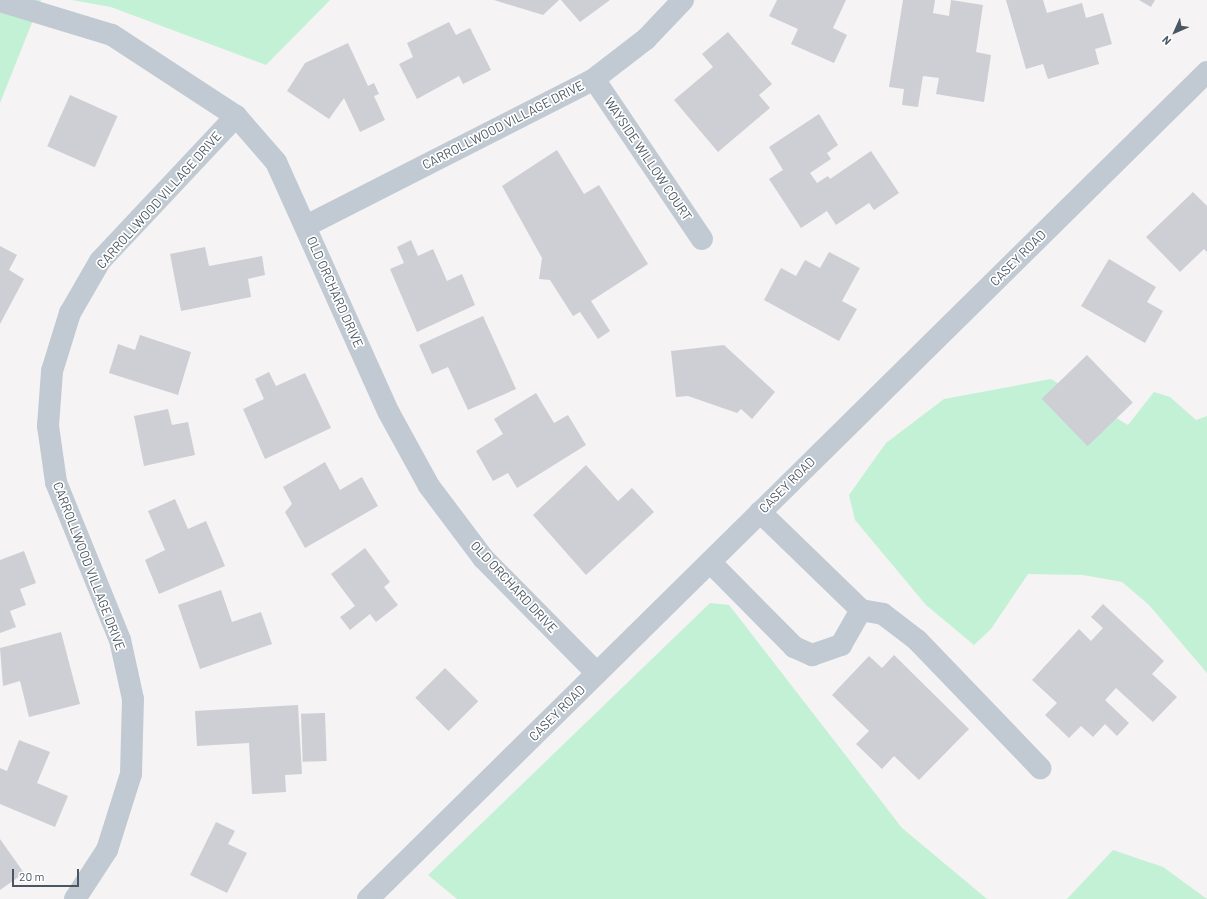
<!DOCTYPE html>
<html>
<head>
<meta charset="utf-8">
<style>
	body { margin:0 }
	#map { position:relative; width:1207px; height:899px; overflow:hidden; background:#f5f3f3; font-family:Barlow,sans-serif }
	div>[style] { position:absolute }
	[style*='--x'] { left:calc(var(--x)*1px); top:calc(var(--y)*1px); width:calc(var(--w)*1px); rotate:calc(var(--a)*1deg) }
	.green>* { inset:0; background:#c3f1d5 }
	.building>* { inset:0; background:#cdcfd5; transform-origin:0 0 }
	.minor>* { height:22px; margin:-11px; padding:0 11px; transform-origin:11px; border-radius:11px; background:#c1cad2 }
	span { translate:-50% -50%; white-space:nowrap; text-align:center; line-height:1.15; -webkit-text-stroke:3.5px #fff; paint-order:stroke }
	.street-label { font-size:13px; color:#4a5661 }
	.north { position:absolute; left:1155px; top:12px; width:40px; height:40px; -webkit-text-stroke:3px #fff; paint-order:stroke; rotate:225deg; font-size:11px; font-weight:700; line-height:16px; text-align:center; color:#4a5661 }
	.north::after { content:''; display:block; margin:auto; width:14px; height:18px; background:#4a5661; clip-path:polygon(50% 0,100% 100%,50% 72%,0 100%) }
	.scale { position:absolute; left:12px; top:869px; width:67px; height:18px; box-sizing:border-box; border:2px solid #4a5661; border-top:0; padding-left:5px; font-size:12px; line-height:14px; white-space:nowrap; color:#4a5661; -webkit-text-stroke:3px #fff; paint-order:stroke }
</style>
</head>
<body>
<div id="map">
	<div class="green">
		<i style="clip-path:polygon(22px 0,41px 0,0 103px,0 13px)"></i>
		<i style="clip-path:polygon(72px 0,330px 0,266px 65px,111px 7px)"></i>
		<i style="clip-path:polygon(1051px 379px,1128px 425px,1154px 392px,1170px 397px,1196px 420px,1207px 416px,1207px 673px,1149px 605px,1122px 582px,1083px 575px,1028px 574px,991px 629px,974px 645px,926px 605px,855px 520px,849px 495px,886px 443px,944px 399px)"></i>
		<i style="clip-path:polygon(710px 603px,729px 605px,902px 828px,987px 899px,457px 899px,428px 875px)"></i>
		<i style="clip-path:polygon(1113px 850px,1163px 867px,1207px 899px,1067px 899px)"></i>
	</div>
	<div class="building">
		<i style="clip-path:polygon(494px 0,559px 0,543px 15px)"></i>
		<i style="clip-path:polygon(561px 0,610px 0,580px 22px)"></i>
		<i style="clip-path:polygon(777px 0,846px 0,833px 28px,847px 35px,834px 63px,791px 44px,798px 29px,769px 16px)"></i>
		<i style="clip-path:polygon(903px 0,935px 0,933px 13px,949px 16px,951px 0,983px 5px,976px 52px,991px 55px,984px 102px,936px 94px,939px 78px,923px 76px,918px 107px,902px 105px,904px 89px,889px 87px)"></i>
		<i style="clip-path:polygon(1006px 0,1043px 0,1047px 13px,1082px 3px,1086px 18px,1103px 13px,1112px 44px,1095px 49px,1099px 64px,1048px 79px,1043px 64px,1026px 69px)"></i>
		<i style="clip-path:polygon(1139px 0,1155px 0,1151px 7px)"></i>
		<i style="clip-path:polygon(449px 22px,456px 35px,470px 28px,491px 70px,463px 84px,459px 76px,417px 99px,399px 64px,413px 57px,407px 43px)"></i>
		<i style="clip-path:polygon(728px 32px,772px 84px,759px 95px,770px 108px,718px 152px,674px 100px,713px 67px,702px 54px)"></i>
		<i style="clip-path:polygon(348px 43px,368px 86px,374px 83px,379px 94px,374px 96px,385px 120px,360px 132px,344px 98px,329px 119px,287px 91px,305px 63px)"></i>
		<i style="left:70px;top:95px;width:52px;height:56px;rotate:24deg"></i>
		<i style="clip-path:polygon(819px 114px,838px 145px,827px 153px,831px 159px,810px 173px,817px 183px,828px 176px,830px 179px,871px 151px,899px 193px,874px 210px,869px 203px,836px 225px,827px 211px,801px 228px,769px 179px,783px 170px,769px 147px)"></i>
		<i style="clip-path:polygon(557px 150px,584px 194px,599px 185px,648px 264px,591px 301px,610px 331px,598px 339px,580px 312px,573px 316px,550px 280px,539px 279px,542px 258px,502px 186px)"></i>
		<i style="clip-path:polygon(1193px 192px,1207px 206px,1207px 252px,1204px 249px,1180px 272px,1146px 237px)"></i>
		<i style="clip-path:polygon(411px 240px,418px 256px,433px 249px,447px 281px,462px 274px,475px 305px,417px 332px,390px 269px,404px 263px,397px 247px)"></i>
		<i style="clip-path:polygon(0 246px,17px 255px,9px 270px,24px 279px,0 324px)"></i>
		<i style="clip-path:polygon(205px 247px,209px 266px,262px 256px,265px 275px,248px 279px,251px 297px,181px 311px,170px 254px)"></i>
		<i style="clip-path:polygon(829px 252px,860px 268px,842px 301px,857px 309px,839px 341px,764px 300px,781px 268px,796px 276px,805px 260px,820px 268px)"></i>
		<i style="clip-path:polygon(1109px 259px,1156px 287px,1147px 302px,1163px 311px,1145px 343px,1081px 306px)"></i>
		<i style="clip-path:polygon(483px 316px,516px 389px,468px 410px,448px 367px,432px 374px,419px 345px)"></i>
		<i style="clip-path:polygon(140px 335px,191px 352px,178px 395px,109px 373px,118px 344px,135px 350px)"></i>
		<i style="clip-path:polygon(724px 345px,775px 392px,752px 419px,741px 409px,737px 413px,688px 396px,676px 397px,671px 351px)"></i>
		<i style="left:1087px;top:355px;width:66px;height:63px;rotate:46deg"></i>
		<i style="clip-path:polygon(269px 372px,276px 386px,305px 373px,331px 428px,265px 459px,243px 409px,264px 399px,255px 379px)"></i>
		<i style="clip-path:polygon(536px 393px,554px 423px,568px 415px,586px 445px,517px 488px,508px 473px,493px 481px,476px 451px,503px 434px,494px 419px)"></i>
		<i style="clip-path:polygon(168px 409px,172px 425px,188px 422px,195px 455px,144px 466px,134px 416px)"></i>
		<i style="clip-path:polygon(325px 462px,340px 490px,362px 477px,378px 506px,305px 548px,285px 512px,292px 504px,283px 487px)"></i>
		<i style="clip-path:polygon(586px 465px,618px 501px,632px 488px,654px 512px,586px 575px,533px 515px)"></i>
		<i style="clip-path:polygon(175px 499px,188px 529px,206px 521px,225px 566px,159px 594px,145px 560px,165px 550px,148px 511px)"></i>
		<i style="clip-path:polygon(365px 548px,390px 582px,384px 587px,398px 605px,376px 622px,370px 614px,350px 630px,340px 617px,355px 606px,331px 574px)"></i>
		<i style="clip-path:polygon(24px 551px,36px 583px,20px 589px,26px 605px,10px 611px,16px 627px,0 633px,0 560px)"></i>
		<i style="clip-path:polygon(221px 590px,232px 622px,261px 612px,272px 644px,200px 669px,178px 605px)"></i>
		<i style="clip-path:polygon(1103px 604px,1164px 661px,1152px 674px,1177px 697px,1153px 722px,1116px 688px,1105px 700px,1129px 723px,1117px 736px,1105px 724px,1093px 737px,1081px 726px,1069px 738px,1045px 715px,1057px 703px,1032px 680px,1079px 629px,1091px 641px,1103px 628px,1091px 617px)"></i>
		<i style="clip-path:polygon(61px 632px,80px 704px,29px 717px,20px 681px,3px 686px,0 648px)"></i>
		<i style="clip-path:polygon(894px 655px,969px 729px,919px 780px,894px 756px,882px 769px,856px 744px,869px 731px,832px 695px,869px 656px,882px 668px)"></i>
		<i style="left:445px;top:668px;width:47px;height:42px;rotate:45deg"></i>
		<i style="clip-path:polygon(298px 705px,302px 774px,285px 775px,286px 792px,252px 794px,249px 743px,197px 746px,195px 711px)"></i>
		<i style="left:325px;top:713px;width:48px;height:24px;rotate:88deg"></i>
		<i style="clip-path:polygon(19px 740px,50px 752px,37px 783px,68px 796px,55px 827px,0 804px,0 768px,7px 771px)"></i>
		<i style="clip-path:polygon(216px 822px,235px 831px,228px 844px,247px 853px,227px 893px,190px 875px)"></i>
		<i style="clip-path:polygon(0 839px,24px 873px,0 890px)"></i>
	</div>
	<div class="minor">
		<i style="--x:0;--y:1;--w:117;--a:16.9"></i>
		<i style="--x:112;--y:35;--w:148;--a:33.2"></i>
		<i style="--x:236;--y:116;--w:61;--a:49"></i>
		<i style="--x:276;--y:162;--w:275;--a:65.8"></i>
		<i style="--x:389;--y:413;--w:83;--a:61.3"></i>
		<i style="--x:429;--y:486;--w:90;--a:53.1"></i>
		<i style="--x:483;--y:558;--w:162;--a:45.3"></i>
		<i style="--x:594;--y:79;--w:193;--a:56"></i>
		<i style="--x:306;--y:226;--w:323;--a:-27"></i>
		<i style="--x:594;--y:79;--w:66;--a:-37.6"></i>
		<i style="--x:646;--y:39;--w:54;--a:-46.5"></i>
		<i style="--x:760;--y:512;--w:141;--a:44.1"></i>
		<i style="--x:710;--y:562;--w:120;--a:45.3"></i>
		<i style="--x:794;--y:647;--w:20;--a:24"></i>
		<i style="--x:812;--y:655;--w:31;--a:-19"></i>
		<i style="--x:841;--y:645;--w:40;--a:-60.3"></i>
		<i style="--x:861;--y:610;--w:22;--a:10"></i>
		<i style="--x:883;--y:614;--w:43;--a:37.4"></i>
		<i style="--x:917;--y:640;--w:178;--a:46.1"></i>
		<i style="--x:75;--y:899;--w:59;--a:-56.9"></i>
		<i style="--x:107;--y:850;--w:80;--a:-72.5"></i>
		<i style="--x:131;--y:774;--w:75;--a:-88.5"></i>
		<i style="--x:133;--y:699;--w:60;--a:-102.4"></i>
		<i style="--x:120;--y:640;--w:170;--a:-112.1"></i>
		<i style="--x:56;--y:482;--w:57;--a:-98.1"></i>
		<i style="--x:48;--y:426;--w:55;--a:-85.8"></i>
		<i style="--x:52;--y:371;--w:61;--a:-72.8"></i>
		<i style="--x:70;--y:313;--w:60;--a:-60"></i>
		<i style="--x:100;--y:261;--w:199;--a:-46.8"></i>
		<i style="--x:368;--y:899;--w:1178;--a:-44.59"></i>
	</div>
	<div class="street-label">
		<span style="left:503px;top:125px;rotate:-27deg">CARROLLWOOD VILLAGE DRIVE</span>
		<span style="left:648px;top:159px;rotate:56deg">WAYSIDE WILLOW COURT</span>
		<span style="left:159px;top:200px;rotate:-48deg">CARROLLWOOD VILLAGE DRIVE</span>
		<span style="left:1018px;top:258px;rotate:-45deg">CASEY ROAD</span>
		<span style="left:335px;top:292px;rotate:66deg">OLD ORCHARD DRIVE</span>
		<span style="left:787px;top:485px;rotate:-45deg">CASEY ROAD</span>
		<span style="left:89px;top:566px;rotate:69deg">CARROLLWOOD VILLAGE DRIVE</span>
		<span style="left:514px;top:587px;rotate:47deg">OLD ORCHARD DRIVE</span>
		<span style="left:557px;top:713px;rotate:-45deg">CASEY ROAD</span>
	</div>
	<div class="north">N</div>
	<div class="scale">20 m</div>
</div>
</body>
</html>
